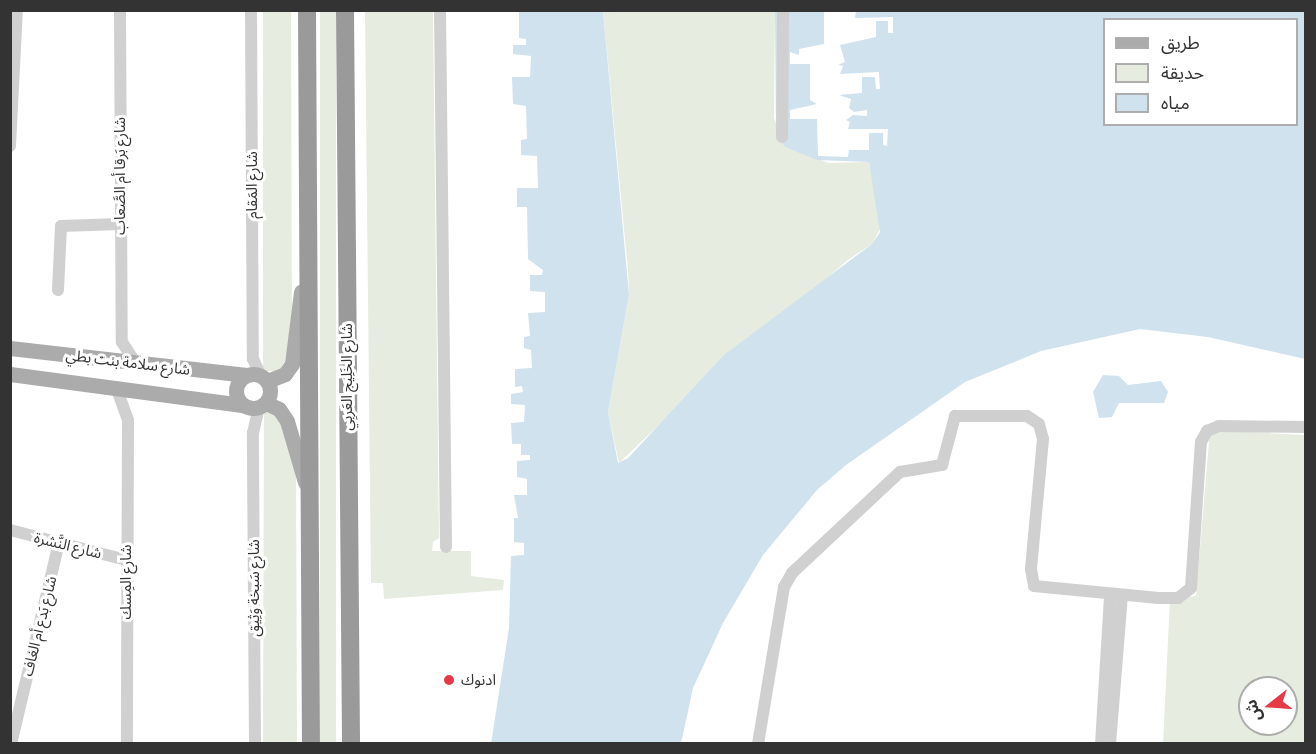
<!DOCTYPE html>
<html>
<head>
<meta charset="utf-8">
<style>
	body { margin:0 }
	#map { position:relative; width:1316px; height:754px; overflow:hidden; background:#fff; font-family:Commissioner,"Noto Sans Arabic",sans-serif }
	div>[style] { position:absolute }
	[style*='--x'] { left:calc(var(--x)*1px); top:calc(var(--y)*1px); width:calc(var(--w)*1px); rotate:calc(var(--a)*1deg) }
	.green>* { inset:0; background:#e6ecdf; transform-origin:0 0 }
	.water>* { inset:0; background:#cfe2ee }
	.pier>* { inset:0; background:#fff }
	.minor>* { height:12px; margin:-6px; padding:0 6px; transform-origin:6px; border-radius:6px; background:#d0d0d0 }
	.major>* { height:15px; margin:-7.5px; padding:0 7.5px; transform-origin:7.5px; border-radius:7.5px; background:#ababab }
	.major>.ring { margin:-7.5px; padding:0; box-sizing:content-box; background:none; border:15px solid #ababab; border-radius:50% }
	.highway>* { height:18px; margin:-9px; padding:0 9px; transform-origin:9px; border-radius:9px; background:#9a9a9a }
	.dots>* { width:16px; height:16px; translate:-50% -50%; box-sizing:border-box; border:3px solid #fff; border-radius:50% }
	span { translate:-50% -50%; white-space:nowrap; text-align:center; line-height:1.15; -webkit-text-stroke:6px #fff; paint-order:stroke }
	.street-label { font-size:15px; color:#333 }
	.poi-label { font-size:15px; color:#333 }
	.left { translate:0 -50%; text-align:left }
	.frame { position:absolute; inset:0; border:12px solid #333; pointer-events:none }
	.legend { position:absolute; left:1103px; top:18px; width:195px; height:108px; box-sizing:border-box; background:#fff; border:2px solid #adadad; margin:0; padding:8px 10px; list-style:none; font-size:18px; color:#333 }
	.legend li { display:flex; align-items:center; gap:12px; height:30px }
	.legend b { width:30px; border:2px solid #adadad }
	.north { position:absolute; left:1238px; top:676px; width:60px; height:60px; box-sizing:border-box; background:#fff; border:2px solid #adadad; border-radius:50%; rotate:253deg; font-size:16px; font-weight:700; line-height:24px; text-align:center; color:#333 }
	.north::after { content:''; display:block; margin:auto; width:21px; height:27px; background:#e63946; clip-path:polygon(50% 0,100% 100%,50% 72%,0 100%) }
</style>
</head>
<body>
<div id="map">
	<div class="green">
		<i style="clip-path:polygon(263px 11px,291px 11px,292px 349px,279px 371px,263px 371px)"></i>
		<i style="left:320px;top:11px;width:16px;height:732px"></i>
		<i style="clip-path:polygon(365px 11px,433px 11px,439px 538px,433px 542px,432px 551px,471px 551px,471px 576px,504px 580px,503px 590px,384px 599px,383px 583px,371px 583px)"></i>
		<i style="clip-path:polygon(603px 11px,775px 11px,774px 118px,785px 147px,829px 163px,869px 162px,881px 227px,872px 244px,849px 259px,684px 401px,619px 463px,608px 412px,629px 295px,628px 270px)"></i>
		<i style="clip-path:polygon(264px 410px,277px 411px,296px 474px,297px 743px,263px 744px)"></i>
		<i style="clip-path:polygon(evenodd,1210px 430px,1305px 435px,1305px 743px,1163px 744px,1170px 599px,1196px 596px,1210px 430px,1250px 688px,1286px 688px,1286px 724px,1250px 724px,1250px 688px)"></i>
	</div>
	<div class="water">
		<i style="clip-path:polygon(evenodd,519px 11px,603px 11px,629px 295px,608px 412px,618px 463px,628px 458px,724px 355px,872px 244px,880px 232px,869px 162px,817px 160px,785px 147px,776px 134px,775px 11px,1305px 11px,1305px 359px,1208px 337px,1140px 329px,1041px 351px,965px 382px,846px 465px,817px 490px,763px 555px,723px 623px,693px 688px,681px 743px,491px 744px,509px 628px,511px 556px,524px 555px,524px 543px,514px 542px,514px 518px,518px 518px,514px 495px,527px 495px,527px 479px,517px 477px,517px 461px,530px 460px,530px 455px,521px 455px,521px 444px,512px 444px,511px 423px,524px 422px,525px 405px,511px 404px,511px 394px,523px 392px,522px 386px,515px 387px,515px 369px,532px 368px,531px 350px,524px 348px,524px 337px,530px 336px,528px 313px,545px 312px,545px 292px,530px 291px,530px 275px,542px 275px,543px 270px,528px 259px,527px 207px,517px 207px,517px 188px,538px 188px,537px 156px,521px 155px,521px 140px,527px 139px,526px 106px,513px 104px,512px 77px,530px 77px,531px 56px,513px 54px,513px 45px,526px 45px,526px 39px,519px 38px,519px 11px,1104px 20px,1296px 20px,1296px 124px,1104px 124px,1104px 20px)"></i>
		<i style="clip-path:polygon(1103px 375px,1119px 376px,1128px 385px,1161px 381px,1168px 392px,1164px 403px,1119px 403px,1112px 417px,1099px 418px,1093px 392px)"></i>
	</div>
	<div class="pier">
		<i style="clip-path:polygon(824px 11px,856px 11px,855px 18px,893px 17px,893px 33px,888px 33px,888px 21px,876px 21px,876px 37px,840px 45px,845px 62px,838px 65px,843px 66px,840px 74px,879px 72px,880px 89px,876px 89px,875px 77px,862px 77px,862px 93px,839px 95px,851px 99px,849px 108px,854px 112px,867px 110px,867px 116px,853px 115px,846px 120px,850px 122px,848px 129px,888px 129px,887px 146px,883px 145px,883px 133px,869px 133px,869px 150px,849px 150px,848px 157px,818px 156px,817px 119px,790px 119px,790px 110px,817px 104px,810px 100px,810px 64px,790px 64px,790px 52px,799px 55px,799px 49px,824px 44px)"></i>
	</div>
	<div class="minor">
		<i style="--x:120;--y:10;--w:332;--a:89.7"></i>
		<i style="--x:122;--y:342;--w:24;--a:57"></i>
		<i style="--x:251;--y:10;--w:349;--a:89.7"></i>
		<i style="--x:253;--y:359;--w:19;--a:65"></i>
		<i style="--x:440;--y:10;--w:537;--a:89.36"></i>
		<i style="--x:782;--y:137;--w:127;--a:-89.5"></i>
		<i style="--x:10;--y:146;--w:136;--a:-87.1"></i>
		<i style="--x:58;--y:290;--w:64;--a:-87.3"></i>
		<i style="--x:61;--y:226;--w:59;--a:-1.9"></i>
		<i style="--x:116;--y:387;--w:35;--a:70"></i>
		<i style="--x:128;--y:420;--w:324;--a:90.2"></i>
		<i style="--x:10;--y:530;--w:120;--a:14.5"></i>
		<i style="--x:11;--y:744;--w:207;--a:-76.6"></i>
		<i style="--x:255;--y:744;--w:311;--a:-90.4"></i>
		<i style="--x:253;--y:433;--w:26;--a:-77"></i>
		<i style="--x:758;--y:744;--w:159;--a:-80.6"></i>
		<i style="--x:784;--y:587;--w:16;--a:-60"></i>
		<i style="--x:792;--y:573;--w:148;--a:-43.1"></i>
		<i style="--x:900;--y:472;--w:43;--a:-9.5"></i>
		<i style="--x:942;--y:465;--w:51;--a:-75.1"></i>
		<i style="--x:955;--y:416;--w:72;--a:0"></i>
		<i style="--x:1027;--y:416;--w:14;--a:34"></i>
		<i style="--x:1039;--y:424;--w:16;--a:75"></i>
		<i style="--x:1043;--y:439;--w:131;--a:95.3"></i>
		<i style="--x:1031;--y:569;--w:17;--a:80"></i>
		<i style="--x:1034;--y:586;--w:125;--a:5.5"></i>
		<i style="--x:1158;--y:598;--w:20;--a:0"></i>
		<i style="--x:1178;--y:598;--w:16;--a:-38"></i>
		<i style="--x:1191;--y:588;--w:146;--a:-86.1"></i>
		<i style="--x:1201;--y:442;--w:13;--a:-61"></i>
		<i style="--x:1207;--y:431;--w:13;--a:-23"></i>
		<i style="--x:1219;--y:426;--w:87;--a:0.7"></i>
		<i style="--x:1101;--y:744;--w:149;--a:-86.5"></i>
		<i style="--x:1110;--y:744;--w:148;--a:-85.4"></i>
	</div>
	<div class="major">
		<i style="--x:10;--y:348;--w:238;--a:6.5"></i>
		<i class="ring" style="left:236px;top:374px;width:19px;height:19px"></i>
		<i style="--x:10;--y:374;--w:234;--a:7.6"></i>
		<i style="--x:267;--y:381;--w:19;--a:-21"></i>
		<i style="--x:285;--y:374;--w:12;--a:-55"></i>
		<i style="--x:292;--y:364;--w:73;--a:-82.9"></i>
		<i style="--x:266;--y:403;--w:14;--a:25"></i>
		<i style="--x:279;--y:409;--w:14;--a:56"></i>
		<i style="--x:287;--y:421;--w:64;--a:73.6"></i>
	</div>
	<div class="highway">
		<i style="--x:307;--y:10;--w:734;--a:89.69"></i>
		<i style="--x:345;--y:10;--w:734;--a:89.53"></i>
	</div>
	<div class="dots">
		<i style="left:449px;top:680px;background:#e63946"></i>
	</div>
	<div class="street-label">
		<span style="left:120px;top:176px;rotate:-90deg">شارع بَرقا أم الصَّعاب</span>
		<span style="left:252px;top:185px;rotate:-90deg">شارع المَقام</span>
		<span style="left:128px;top:362px;rotate:7deg">شارع سلامة بنت بطي</span>
		<span style="left:347px;top:377px;rotate:-90deg">شارع الخَلِيج العَربِي</span>
		<span style="left:68px;top:545px;rotate:14deg">شارع النَّشرة</span>
		<span style="left:126px;top:582px;rotate:-90deg">شارع المِسك</span>
		<span style="left:254px;top:588px;rotate:-90deg">شارع سَبخة وَثِيق</span>
		<span style="left:39px;top:626px;rotate:-76deg">شارع بَدع أم الغاف</span>
	</div>
	<div class="poi-label">
		<span class="left" style="left:461px;top:680px">ادنوك</span>
	</div>
	<div class="frame"></div>
	<ul class="legend">
	<li><b style="height:8px;background:#ababab"></b>طريق</li>
	<li><b style="height:16px;background:#e6ecdf"></b>حديقة</li>
	<li><b style="height:16px;background:#cfe2ee"></b>مياه</li>
	</ul>
	<div class="north">ش</div>
</div>
</body>
</html>
